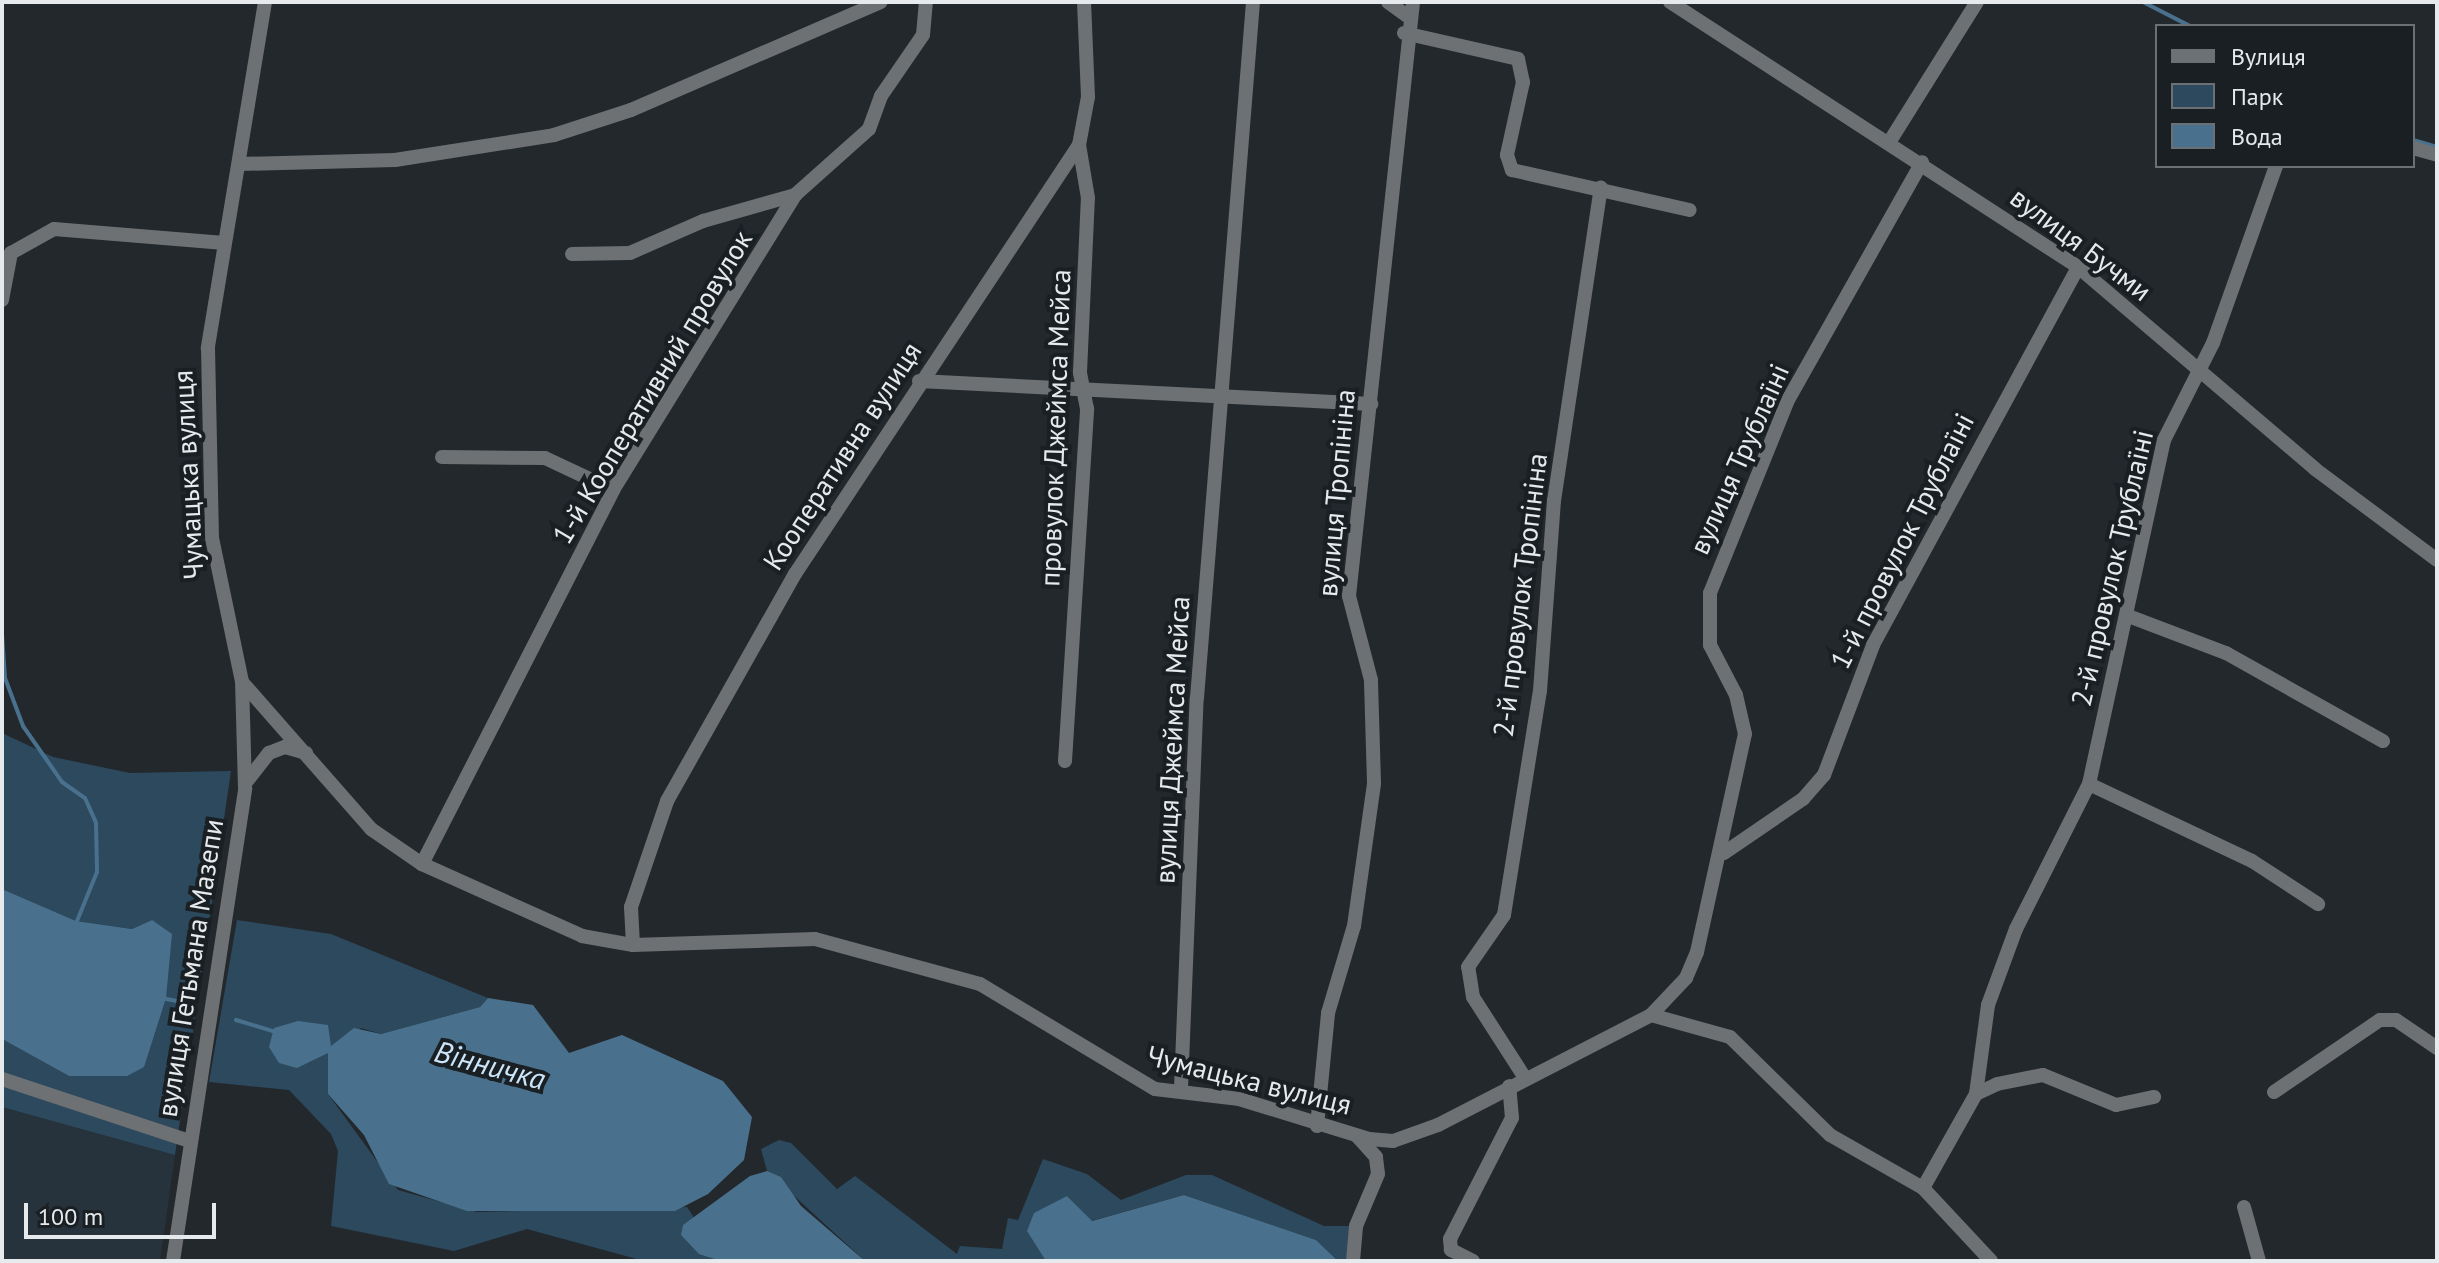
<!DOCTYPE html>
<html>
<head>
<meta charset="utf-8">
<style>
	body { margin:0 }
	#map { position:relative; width:2439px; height:1263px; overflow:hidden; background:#23282d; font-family:"PT Sans",sans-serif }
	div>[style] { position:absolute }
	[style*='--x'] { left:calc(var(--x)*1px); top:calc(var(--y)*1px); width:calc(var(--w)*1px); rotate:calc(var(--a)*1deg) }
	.built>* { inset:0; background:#27333c }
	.green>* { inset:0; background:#2c495e }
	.water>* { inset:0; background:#49718d }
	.stream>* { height:4px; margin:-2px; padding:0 2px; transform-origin:2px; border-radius:2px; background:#49718d }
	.minor>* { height:14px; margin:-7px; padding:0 7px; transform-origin:7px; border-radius:7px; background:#6e7173 }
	span { translate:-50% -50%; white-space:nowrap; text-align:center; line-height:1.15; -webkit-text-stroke:8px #191f23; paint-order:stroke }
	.street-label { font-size:28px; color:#e6eaed }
	.water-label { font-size:30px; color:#cce5f8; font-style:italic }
	.frame { position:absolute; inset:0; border:4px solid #e6eaed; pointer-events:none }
	.legend { position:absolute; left:2155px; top:24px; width:260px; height:144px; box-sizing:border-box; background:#191f23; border:2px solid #6b7074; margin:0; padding:10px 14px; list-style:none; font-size:24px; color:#e6eaed }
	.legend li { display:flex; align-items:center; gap:16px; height:40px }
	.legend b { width:40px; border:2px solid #6b7074 }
	.scale { position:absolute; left:24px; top:1203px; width:192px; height:36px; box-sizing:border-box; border:4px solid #e6eaed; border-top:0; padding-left:10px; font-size:24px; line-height:28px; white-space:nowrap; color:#e6eaed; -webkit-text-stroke:6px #191f23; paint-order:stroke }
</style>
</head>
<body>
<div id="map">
	<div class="built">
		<i style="clip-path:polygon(2px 1107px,175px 1155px,160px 1261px,2px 1261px)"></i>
	</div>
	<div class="green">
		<i style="clip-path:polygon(2px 733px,53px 757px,130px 773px,231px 771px,175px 1155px,2px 1107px,2px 1039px,69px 1076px,152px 920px,132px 929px,76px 921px,2px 889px)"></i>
		<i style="clip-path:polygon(237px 920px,331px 934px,488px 998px,480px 1007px,381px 1034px,361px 1028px,330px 1056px,328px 1094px,398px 1190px,477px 1212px,687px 1207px,695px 1219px,683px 1225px,721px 1261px,644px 1261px,527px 1229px,454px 1251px,331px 1226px,338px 1151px,331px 1134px,289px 1090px,209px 1082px)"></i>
		<i style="clip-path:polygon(779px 1140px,791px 1143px,837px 1189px,855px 1176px,957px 1254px,960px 1246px,1002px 1249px,1008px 1218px,1018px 1220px,1043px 1159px,1087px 1174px,1121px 1200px,1186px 1175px,1212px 1175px,1324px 1226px,1356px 1226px,1353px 1261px,1338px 1261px,1316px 1240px,1184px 1195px,1091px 1221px,1067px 1196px,1046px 1261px,865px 1261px,767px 1171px,761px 1149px)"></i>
	</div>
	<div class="water">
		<i style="clip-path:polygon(2px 889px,76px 921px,132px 929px,152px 920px,172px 934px,166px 998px,144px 1067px,127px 1076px,69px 1076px,2px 1039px)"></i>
		<i style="clip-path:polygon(488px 998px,533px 1005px,569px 1053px,622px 1035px,723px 1081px,752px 1117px,744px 1160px,708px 1194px,675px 1211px,467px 1211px,389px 1184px,364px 1135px,328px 1094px,328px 1053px,297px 1068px,279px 1063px,269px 1047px,274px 1028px,298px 1021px,328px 1025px,331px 1046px,354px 1028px,381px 1034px,480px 1007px)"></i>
		<i style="clip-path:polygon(767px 1171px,781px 1177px,801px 1206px,865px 1261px,721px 1261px,699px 1254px,681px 1235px,683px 1225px,750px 1176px)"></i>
		<i style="clip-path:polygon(1184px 1195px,1316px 1240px,1338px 1261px,1046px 1261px,1027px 1231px,1034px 1213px,1067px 1196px,1092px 1221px)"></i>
	</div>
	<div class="stream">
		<i style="--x:2143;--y:2;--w:53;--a:27.1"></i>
		<i style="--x:2413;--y:140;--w:25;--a:16"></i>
		<i style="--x:2;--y:634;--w:44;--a:86.1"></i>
		<i style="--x:5;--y:678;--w:51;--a:69.4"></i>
		<i style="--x:23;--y:726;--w:68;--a:55.1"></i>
		<i style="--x:62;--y:782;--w:28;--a:35"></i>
		<i style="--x:85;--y:798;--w:27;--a:66"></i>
		<i style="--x:96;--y:823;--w:49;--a:88.8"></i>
		<i style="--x:97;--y:872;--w:58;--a:112.2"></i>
		<i style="--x:161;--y:998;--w:20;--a:11"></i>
		<i style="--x:236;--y:1020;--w:42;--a:16.7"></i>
	</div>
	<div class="minor">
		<i style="--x:265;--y:2;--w:351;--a:99.4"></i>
		<i style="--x:208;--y:348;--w:190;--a:88.8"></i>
		<i style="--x:212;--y:538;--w:147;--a:78.2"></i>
		<i style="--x:242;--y:682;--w:196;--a:48.7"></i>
		<i style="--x:371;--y:829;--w:62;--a:34.5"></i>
		<i style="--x:422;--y:864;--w:175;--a:24.2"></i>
		<i style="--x:582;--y:936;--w:52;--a:10"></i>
		<i style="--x:633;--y:945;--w:182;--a:-1.9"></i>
		<i style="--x:815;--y:939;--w:171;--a:15.3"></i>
		<i style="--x:980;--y:984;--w:204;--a:31"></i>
		<i style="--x:1155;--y:1089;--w:85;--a:6.8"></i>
		<i style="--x:1239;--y:1099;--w:136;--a:17.1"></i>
		<i style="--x:1369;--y:1139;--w:24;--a:5"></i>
		<i style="--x:1393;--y:1141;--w:48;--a:-19.6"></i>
		<i style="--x:1438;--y:1125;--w:240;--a:-27.3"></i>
		<i style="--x:1651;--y:1015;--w:82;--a:15.6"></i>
		<i style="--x:1730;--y:1037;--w:140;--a:44.4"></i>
		<i style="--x:1830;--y:1135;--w:107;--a:29.7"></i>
		<i style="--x:1923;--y:1188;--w:100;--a:47"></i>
		<i style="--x:1388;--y:2;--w:24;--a:36"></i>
		<i style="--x:1670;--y:2;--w:487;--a:33"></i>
		<i style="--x:2078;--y:267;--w:311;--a:40.4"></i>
		<i style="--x:2315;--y:469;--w:152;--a:36.7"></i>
		<i style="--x:1404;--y:33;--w:117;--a:12.8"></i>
		<i style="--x:1518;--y:59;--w:24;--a:78"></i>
		<i style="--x:1523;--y:82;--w:75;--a:102.4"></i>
		<i style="--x:1507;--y:155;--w:16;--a:72"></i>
		<i style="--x:1512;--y:170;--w:182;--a:12.7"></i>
		<i style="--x:1890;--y:141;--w:164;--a:-58"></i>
		<i style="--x:2413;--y:148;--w:25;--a:16"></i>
		<i style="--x:241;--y:164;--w:154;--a:-1.5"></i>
		<i style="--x:395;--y:160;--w:161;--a:-8.9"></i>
		<i style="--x:554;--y:135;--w:81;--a:-18"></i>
		<i style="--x:631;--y:110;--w:272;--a:-23.4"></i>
		<i style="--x:572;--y:254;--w:58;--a:-1"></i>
		<i style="--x:630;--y:253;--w:80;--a:-23.7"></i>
		<i style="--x:703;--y:221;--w:96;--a:-15.8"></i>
		<i style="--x:2;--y:300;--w:48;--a:-79.2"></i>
		<i style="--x:11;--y:253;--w:49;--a:-29.2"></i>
		<i style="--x:54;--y:229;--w:171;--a:4.7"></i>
		<i style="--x:919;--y:381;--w:453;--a:2.9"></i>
		<i style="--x:442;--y:457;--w:103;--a:0.6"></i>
		<i style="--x:545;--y:458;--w:75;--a:25.2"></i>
		<i style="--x:2131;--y:617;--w:102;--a:20.8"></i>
		<i style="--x:2226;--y:653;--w:180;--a:29.3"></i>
		<i style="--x:1065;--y:761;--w:353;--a:-86.4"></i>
		<i style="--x:1087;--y:409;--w:38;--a:-101"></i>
		<i style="--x:1080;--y:372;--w:174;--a:-87.4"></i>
		<i style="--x:1088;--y:198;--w:54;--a:-99.6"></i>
		<i style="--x:247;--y:781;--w:36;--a:-52"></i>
		<i style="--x:269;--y:753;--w:17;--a:-21"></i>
		<i style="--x:285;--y:747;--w:22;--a:16"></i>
		<i style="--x:2089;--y:784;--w:180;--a:25.3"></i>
		<i style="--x:2252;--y:861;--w:79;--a:33.1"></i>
		<i style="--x:1724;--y:853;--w:96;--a:-34.4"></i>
		<i style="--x:1803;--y:799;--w:32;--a:-49"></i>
		<i style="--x:1824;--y:775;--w:139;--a:-69.3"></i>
		<i style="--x:1873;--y:645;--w:430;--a:-61.5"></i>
		<i style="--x:422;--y:864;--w:420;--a:-62.9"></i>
		<i style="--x:613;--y:490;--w:347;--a:-58.3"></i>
		<i style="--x:795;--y:195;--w:99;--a:-41.7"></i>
		<i style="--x:869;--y:129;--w:35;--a:-70"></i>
		<i style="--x:881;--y:96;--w:74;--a:-55.5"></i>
		<i style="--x:923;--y:35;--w:33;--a:-85"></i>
		<i style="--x:633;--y:945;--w:38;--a:-93"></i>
		<i style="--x:631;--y:907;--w:112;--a:-71.2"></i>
		<i style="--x:667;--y:801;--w:261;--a:-60.6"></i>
		<i style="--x:795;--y:574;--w:514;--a:-56.5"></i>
		<i style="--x:1079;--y:145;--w:49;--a:-79.4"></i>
		<i style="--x:1088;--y:97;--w:95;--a:-92.4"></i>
		<i style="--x:1651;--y:1015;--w:51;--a:-46.6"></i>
		<i style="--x:1686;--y:978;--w:28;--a:-67"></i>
		<i style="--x:1697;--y:952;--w:223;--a:-77.6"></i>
		<i style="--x:1745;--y:734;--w:40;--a:-103"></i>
		<i style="--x:1736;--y:695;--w:56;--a:-117.5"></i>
		<i style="--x:1710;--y:645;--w:52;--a:-90"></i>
		<i style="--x:1710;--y:593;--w:208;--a:-68"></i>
		<i style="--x:1788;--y:400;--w:273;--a:-60.6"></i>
		<i style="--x:1525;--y:1078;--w:96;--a:-122.7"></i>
		<i style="--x:1473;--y:997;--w:30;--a:-99"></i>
		<i style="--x:1468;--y:967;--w:63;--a:-55.3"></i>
		<i style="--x:1504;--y:915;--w:227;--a:-80.9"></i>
		<i style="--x:1540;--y:691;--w:191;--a:-85.8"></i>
		<i style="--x:1554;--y:501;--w:317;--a:-81.5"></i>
		<i style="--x:2;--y:1079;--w:197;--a:18.3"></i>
		<i style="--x:1181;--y:1088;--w:390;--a:-87.7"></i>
		<i style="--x:1197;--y:698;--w:698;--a:-85.4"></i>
		<i style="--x:2274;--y:1092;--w:128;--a:-34.2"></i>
		<i style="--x:2380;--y:1020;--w:16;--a:0"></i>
		<i style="--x:2396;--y:1020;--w:50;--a:34.3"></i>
		<i style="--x:1976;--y:1094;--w:90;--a:-82.3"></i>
		<i style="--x:1988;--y:1005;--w:81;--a:-69.8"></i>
		<i style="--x:2016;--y:929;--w:162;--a:-63.3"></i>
		<i style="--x:2089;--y:784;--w:352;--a:-77.7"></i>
		<i style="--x:2164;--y:440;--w:109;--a:-63.2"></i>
		<i style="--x:2213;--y:343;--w:188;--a:-70.4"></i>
		<i style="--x:1317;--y:1126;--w:114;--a:-84.4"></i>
		<i style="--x:1328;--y:1013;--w:91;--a:-73.4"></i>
		<i style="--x:1354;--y:926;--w:144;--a:-82"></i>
		<i style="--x:1374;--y:783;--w:103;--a:-91.7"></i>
		<i style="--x:1371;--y:680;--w:87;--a:-104.7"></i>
		<i style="--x:1349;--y:596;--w:597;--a:-83.85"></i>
		<i style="--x:1923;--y:1188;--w:108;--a:-60.6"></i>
		<i style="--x:1976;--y:1094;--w:23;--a:-25"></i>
		<i style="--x:1997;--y:1084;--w:47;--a:-11.1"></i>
		<i style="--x:2043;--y:1075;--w:79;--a:22.3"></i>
		<i style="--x:2116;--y:1105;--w:39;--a:-12"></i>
		<i style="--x:2244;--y:1207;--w:56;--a:74.5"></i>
		<i style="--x:173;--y:1261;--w:478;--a:-81.3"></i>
		<i style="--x:245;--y:788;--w:106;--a:-91.6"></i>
		<i style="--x:1353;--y:1261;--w:35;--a:-85"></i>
		<i style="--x:1356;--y:1226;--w:56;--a:-67.1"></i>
		<i style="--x:1378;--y:1174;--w:17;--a:-97"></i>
		<i style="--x:1376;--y:1157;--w:28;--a:-132"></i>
		<i style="--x:1473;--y:1261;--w:25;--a:-153"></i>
		<i style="--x:1451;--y:1250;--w:11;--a:-95"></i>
		<i style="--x:1450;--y:1239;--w:136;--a:-62.9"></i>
		<i style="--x:1512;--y:1118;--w:32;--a:-95"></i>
	</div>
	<div class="street-label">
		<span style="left:2081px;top:244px;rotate:37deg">вулиця Бучми</span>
		<span style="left:652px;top:387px;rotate:-59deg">1-й Кооперативний провулок</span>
		<span style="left:1055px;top:428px;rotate:-88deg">провулок Джеймса Мейса</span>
		<span style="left:842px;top:456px;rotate:-57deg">Кооперативна вулиця</span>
		<span style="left:1739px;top:459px;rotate:-66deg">вулиця Трублаїні</span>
		<span style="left:188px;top:475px;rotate:-93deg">Чумацька вулиця</span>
		<span style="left:1336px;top:493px;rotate:-85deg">вулиця Тропініна</span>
		<span style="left:1902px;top:541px;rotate:-63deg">1-й провулок Трублаїні</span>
		<span style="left:2112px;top:568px;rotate:-77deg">2-й провулок Трублаїні</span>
		<span style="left:1520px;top:595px;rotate:-83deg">2-й провулок Тропініна</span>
		<span style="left:1172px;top:740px;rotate:-87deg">вулиця Джеймса Мейса</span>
		<span style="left:190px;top:968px;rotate:-81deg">вулиця Гетьмана Мазепи</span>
		<span style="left:1249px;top:1080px;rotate:14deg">Чумацька вулиця</span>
	</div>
	<div class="water-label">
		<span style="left:490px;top:1065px;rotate:15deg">Вінничка</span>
	</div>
	<div class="frame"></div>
	<ul class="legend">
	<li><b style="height:10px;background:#6e7173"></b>Вулиця</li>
	<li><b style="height:22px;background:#2c495e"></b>Парк</li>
	<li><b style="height:22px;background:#49718d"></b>Вода</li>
	</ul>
	<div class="scale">100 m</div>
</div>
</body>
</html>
